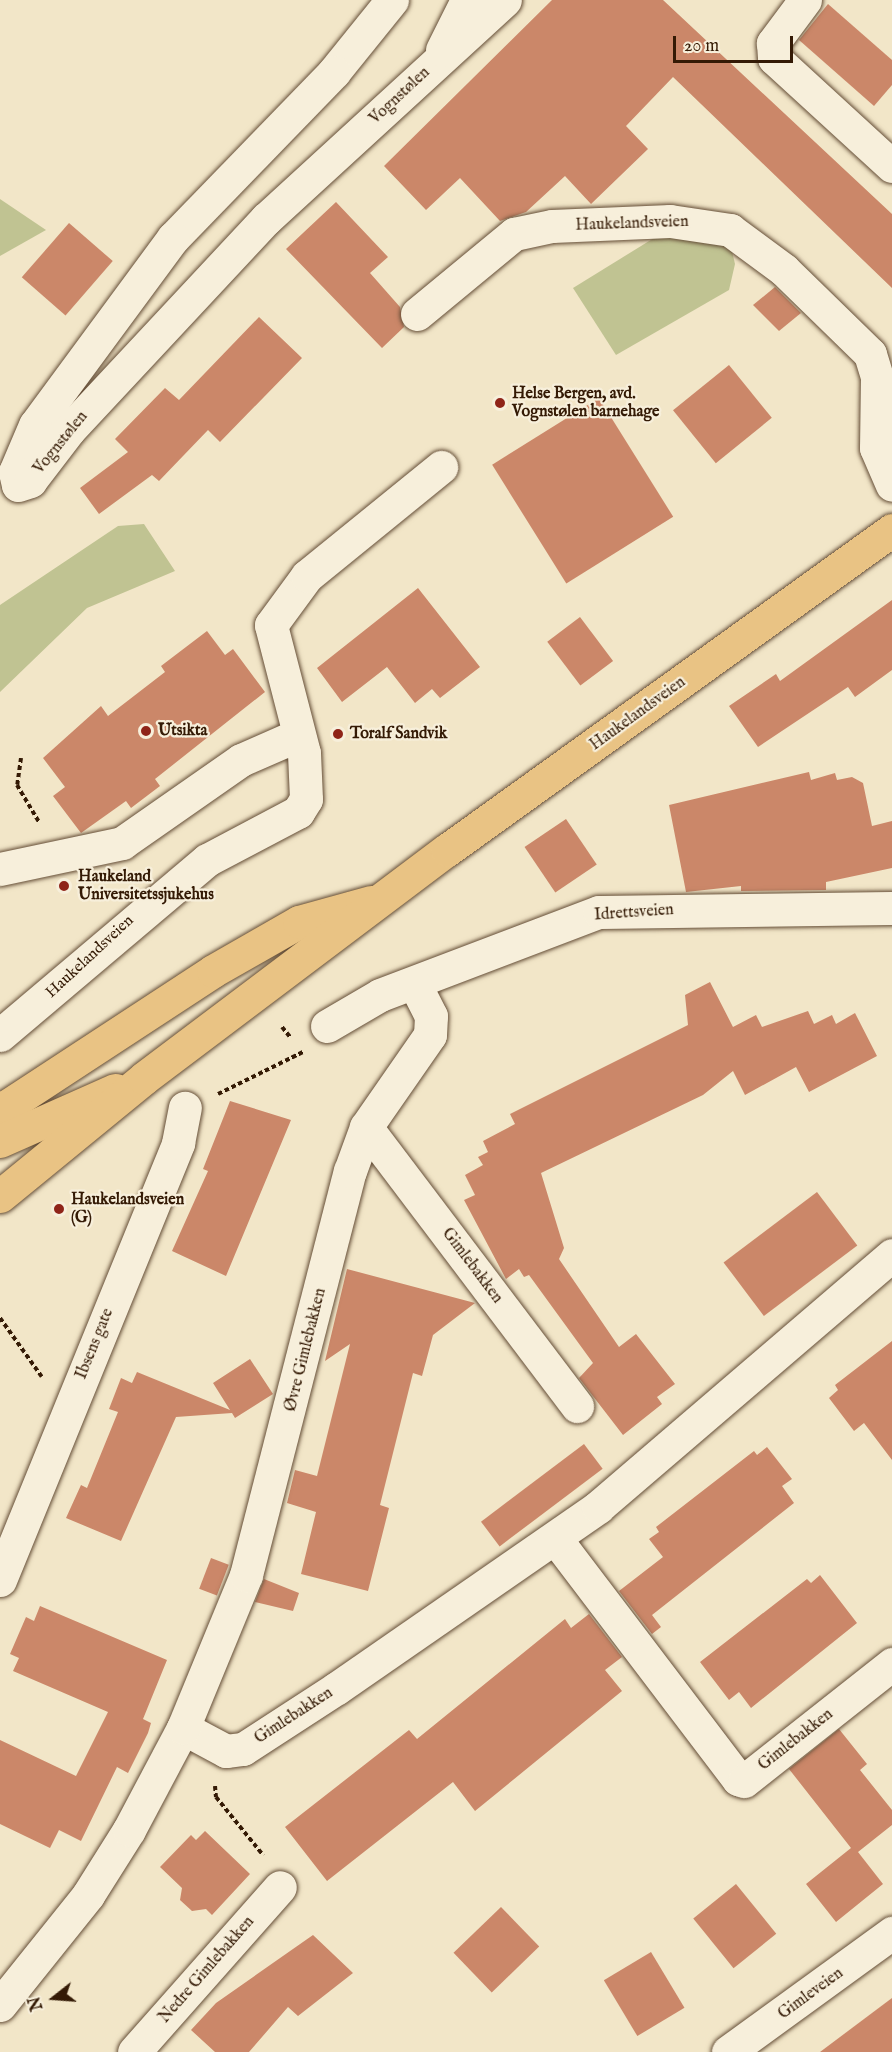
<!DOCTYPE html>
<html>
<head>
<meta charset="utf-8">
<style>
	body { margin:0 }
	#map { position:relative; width:892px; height:2052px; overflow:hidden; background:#f2e6c8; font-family:"IM FELL English",serif }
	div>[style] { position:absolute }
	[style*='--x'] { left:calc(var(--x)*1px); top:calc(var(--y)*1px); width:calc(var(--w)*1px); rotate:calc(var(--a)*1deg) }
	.green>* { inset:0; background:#c0c392 }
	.building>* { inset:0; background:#cb8769; transform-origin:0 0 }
	.path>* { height:4px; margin-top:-2px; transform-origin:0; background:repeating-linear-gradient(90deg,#341a05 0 4.5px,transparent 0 7.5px) }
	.roads { filter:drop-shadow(0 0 2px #644d36) drop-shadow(0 0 2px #644d36) }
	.minor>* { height:33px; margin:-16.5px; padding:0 16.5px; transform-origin:16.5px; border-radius:16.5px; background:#f7efdb }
	.major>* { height:33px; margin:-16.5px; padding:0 16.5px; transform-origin:16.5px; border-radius:16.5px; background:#e9c384 }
	.dots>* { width:16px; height:16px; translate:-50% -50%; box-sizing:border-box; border:3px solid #f7efdb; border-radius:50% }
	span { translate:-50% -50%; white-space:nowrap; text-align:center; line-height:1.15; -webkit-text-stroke:4.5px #f7efdb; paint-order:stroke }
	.street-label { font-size:16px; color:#341a05 }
	.poi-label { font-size:16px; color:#341a05; font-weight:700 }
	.left { translate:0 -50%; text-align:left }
	.north { position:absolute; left:24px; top:1968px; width:60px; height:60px; -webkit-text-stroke:4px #f7efdb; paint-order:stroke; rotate:253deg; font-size:16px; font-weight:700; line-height:24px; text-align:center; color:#341a05 }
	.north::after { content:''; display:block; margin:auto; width:21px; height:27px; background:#341a05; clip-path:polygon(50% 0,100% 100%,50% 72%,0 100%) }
	.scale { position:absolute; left:673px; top:36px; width:120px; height:27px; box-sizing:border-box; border:3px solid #341a05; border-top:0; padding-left:8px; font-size:18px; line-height:21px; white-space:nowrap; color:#341a05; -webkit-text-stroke:4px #f7efdb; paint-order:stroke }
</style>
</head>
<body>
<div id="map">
	<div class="green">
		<i style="clip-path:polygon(0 199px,46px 230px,0 256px)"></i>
		<i style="clip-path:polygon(713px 237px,731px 247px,735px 264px,729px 290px,616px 355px,573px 288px,654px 238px)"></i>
		<i style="clip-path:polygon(144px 524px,175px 571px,87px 608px,0 692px,0 605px,118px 526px)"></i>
	</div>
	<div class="building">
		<i style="clip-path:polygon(552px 0,663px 0,892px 214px,892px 288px,673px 77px,626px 126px,648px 149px,591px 204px,565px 176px,526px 212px,500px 221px,460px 178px,426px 210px,384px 166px)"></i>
		<i style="clip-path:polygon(828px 4px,892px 60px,892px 85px,874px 106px,799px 40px)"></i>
		<i style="clip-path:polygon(336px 202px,388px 257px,370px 273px,400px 307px,404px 327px,382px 348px,286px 249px)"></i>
		<i style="left:69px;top:223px;width:58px;height:72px;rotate:41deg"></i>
		<i style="clip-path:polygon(775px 287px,801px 313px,779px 331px,753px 305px)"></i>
		<i style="clip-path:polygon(259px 317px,302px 358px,220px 442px,208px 430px,159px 481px,152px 475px,99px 514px,80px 488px,128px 452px,115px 439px,165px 388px,179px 400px)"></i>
		<i style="left:729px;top:365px;width:68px;height:72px;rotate:51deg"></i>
		<i style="left:599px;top:398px;width:140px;height:126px;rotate:58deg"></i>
		<i style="clip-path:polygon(418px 588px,480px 667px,440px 698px,432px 689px,415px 703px,387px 667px,342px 702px,317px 668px)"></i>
		<i style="clip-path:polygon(892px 600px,892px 670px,855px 697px,848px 687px,758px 747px,729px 706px,776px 674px,780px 681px)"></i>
		<i style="left:580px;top:617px;width:55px;height:41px;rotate:53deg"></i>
		<i style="clip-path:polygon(207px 631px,225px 655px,233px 649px,265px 692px,155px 779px,160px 786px,131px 808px,126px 801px,81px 833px,53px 796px,65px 787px,43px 758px,101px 706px,108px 716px,165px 672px,161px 666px)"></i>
		<i style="clip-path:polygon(809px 772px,811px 780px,835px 773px,837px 780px,852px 777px,863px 783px,872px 826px,892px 821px,892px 868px,826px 882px,826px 890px,741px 891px,741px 886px,686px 892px,669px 805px)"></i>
		<i style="left:566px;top:819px;width:55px;height:50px;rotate:56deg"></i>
		<i style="clip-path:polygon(710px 982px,733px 1027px,756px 1015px,762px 1027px,808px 1011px,814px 1024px,832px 1015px,836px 1024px,855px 1013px,877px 1056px,809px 1092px,796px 1067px,745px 1095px,733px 1071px,703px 1095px,541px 1173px,564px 1248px,559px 1259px,619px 1347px,636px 1334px,675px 1384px,657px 1397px,662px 1404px,623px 1435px,579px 1378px,593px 1363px,529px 1275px,524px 1277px,519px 1269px,506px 1279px,464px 1200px,475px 1195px,465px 1175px,483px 1165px,478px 1157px,488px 1152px,483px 1141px,515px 1124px,510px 1114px,688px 1025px,685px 995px)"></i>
		<i style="clip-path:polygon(230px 1101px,291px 1120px,226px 1276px,172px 1251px,208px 1171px,203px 1169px)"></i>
		<i style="left:817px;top:1192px;width:67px;height:117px;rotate:53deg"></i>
		<i style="clip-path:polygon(347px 1269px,475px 1303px,433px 1335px,422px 1376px,413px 1373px,380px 1505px,389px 1508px,368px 1591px,301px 1574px,316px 1512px,287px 1503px,295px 1470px,317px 1476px,350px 1344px,325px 1361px)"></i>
		<i style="clip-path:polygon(892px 1341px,892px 1460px,864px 1423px,854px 1431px,829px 1398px,838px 1390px,835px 1385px)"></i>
		<i style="clip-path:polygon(250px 1359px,273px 1394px,235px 1418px,232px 1413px,176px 1417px,121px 1541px,66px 1518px,81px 1485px,87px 1488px,118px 1412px,109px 1409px,121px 1378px,132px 1383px,137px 1372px,230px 1410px,213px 1383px)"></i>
		<i style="left:584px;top:1444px;width:31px;height:129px;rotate:53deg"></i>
		<i style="clip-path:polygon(767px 1447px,792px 1479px,782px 1486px,794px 1503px,652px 1615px,661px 1627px,652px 1634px,619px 1591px,663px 1557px,649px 1539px,659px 1532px,656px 1527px,754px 1451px,757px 1455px)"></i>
		<i style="left:211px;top:1558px;width:19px;height:33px;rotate:21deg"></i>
		<i style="clip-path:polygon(820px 1575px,857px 1623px,751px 1708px,739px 1692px,729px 1700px,700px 1662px,807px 1579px,811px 1583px)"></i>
		<i style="clip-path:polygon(264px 1579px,299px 1593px,293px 1611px,255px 1602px)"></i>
		<i style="clip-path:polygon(40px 1606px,167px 1660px,143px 1719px,151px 1723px,148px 1733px,128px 1773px,117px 1767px,81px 1841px,59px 1830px,50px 1848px,0 1824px,0 1740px,76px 1776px,108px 1712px,13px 1671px,19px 1658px,10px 1654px,26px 1617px,34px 1621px)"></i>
		<i style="clip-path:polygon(589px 1614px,622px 1657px,605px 1670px,622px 1691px,475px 1811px,453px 1782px,327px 1881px,285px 1827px,409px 1730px,417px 1739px,565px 1619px,571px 1628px)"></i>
		<i style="clip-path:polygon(839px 1729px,867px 1764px,860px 1770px,892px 1810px,892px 1825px,858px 1852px,883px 1884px,836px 1922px,806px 1884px,851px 1848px,789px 1769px)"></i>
		<i style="clip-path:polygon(205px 1831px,250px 1874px,212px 1915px,206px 1909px,192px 1911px,180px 1900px,182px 1888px,160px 1867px,191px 1835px,196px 1840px)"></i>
		<i style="left:736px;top:1884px;width:64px;height:55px;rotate:51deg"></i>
		<i style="left:501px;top:1907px;width:55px;height:66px;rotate:46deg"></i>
		<i style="clip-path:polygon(313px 1935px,353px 1973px,298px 2016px,288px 2007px,249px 2052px,215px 2052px,191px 2030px,216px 2003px)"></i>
		<i style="left:651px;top:1952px;width:65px;height:55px;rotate:59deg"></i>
		<i style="clip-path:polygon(892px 1998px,892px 2052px,820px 2052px)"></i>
	</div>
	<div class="path">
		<i style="--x:21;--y:758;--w:27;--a:98"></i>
		<i style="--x:17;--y:785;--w:43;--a:59.3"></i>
		<i style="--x:282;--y:1027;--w:14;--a:51"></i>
		<i style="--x:218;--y:1094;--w:95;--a:-26.3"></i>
		<i style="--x:0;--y:1318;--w:72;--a:54.6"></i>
		<i style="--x:215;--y:1786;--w:11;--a:85"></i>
		<i style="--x:216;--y:1797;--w:75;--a:51"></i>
	</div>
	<div class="roads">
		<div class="minor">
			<i style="--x:392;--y:0;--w:92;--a:128.9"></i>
			<i style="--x:334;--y:72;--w:231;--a:134.1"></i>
			<i style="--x:173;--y:238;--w:232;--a:126.4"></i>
			<i style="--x:35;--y:425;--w:51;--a:113.1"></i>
			<i style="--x:15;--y:472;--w:13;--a:77"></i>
			<i style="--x:18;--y:485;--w:13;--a:-18"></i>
			<i style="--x:30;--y:481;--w:64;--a:-52.6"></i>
			<i style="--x:69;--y:430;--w:289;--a:-47"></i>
			<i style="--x:266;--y:219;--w:324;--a:-42.5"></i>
			<i style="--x:805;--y:0;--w:54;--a:126.7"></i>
			<i style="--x:773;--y:43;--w:15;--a:86"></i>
			<i style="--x:774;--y:58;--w:160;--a:42.5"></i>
			<i style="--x:442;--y:50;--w:56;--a:-63.4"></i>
			<i style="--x:417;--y:314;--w:126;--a:-39.5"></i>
			<i style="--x:514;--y:234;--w:39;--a:-12"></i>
			<i style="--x:552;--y:226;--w:118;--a:-2.4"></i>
			<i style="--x:670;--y:221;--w:61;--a:8.5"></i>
			<i style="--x:730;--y:230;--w:67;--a:36.5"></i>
			<i style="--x:784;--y:270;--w:120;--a:44.3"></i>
			<i style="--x:870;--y:354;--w:24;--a:73"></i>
			<i style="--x:877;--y:377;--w:71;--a:90.8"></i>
			<i style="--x:876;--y:448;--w:40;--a:66.6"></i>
			<i style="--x:0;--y:869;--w:125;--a:-12"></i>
			<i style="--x:122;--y:843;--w:145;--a:-34.9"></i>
			<i style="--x:241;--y:760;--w:62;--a:-23.7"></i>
			<i style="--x:327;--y:1026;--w:61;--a:-30.3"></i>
			<i style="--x:380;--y:995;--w:234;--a:-20.8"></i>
			<i style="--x:599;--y:912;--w:293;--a:-0.8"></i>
			<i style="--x:0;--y:1035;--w:271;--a:-40.2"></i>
			<i style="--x:207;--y:860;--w:103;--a:-27.8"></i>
			<i style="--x:298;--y:812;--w:15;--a:-58"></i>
			<i style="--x:306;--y:799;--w:46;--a:-92.5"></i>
			<i style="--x:304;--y:753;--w:132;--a:-104.5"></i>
			<i style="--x:271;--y:625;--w:61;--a:-53.7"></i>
			<i style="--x:307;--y:576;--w:173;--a:-39.1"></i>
			<i style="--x:366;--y:1127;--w:350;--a:52.9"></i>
			<i style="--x:555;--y:1538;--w:303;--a:52.8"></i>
			<i style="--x:738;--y:1779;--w:6;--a:18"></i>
			<i style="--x:744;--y:1781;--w:189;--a:-38.3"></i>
			<i style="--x:0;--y:1580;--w:472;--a:-67.8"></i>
			<i style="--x:178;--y:1143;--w:36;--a:-79"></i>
			<i style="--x:183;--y:1728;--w:49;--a:28.1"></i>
			<i style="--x:226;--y:1751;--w:17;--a:-7"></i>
			<i style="--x:243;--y:1749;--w:112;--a:-33"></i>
			<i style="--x:337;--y:1688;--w:318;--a:-34.7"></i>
			<i style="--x:598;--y:1507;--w:387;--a:-40.6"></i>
			<i style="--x:0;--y:2005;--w:141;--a:-51.3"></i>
			<i style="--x:88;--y:1895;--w:77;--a:-57.8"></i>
			<i style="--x:129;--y:1830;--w:115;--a:-62.1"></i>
			<i style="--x:183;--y:1728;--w:165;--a:-67.6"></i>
			<i style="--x:246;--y:1575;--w:417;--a:-75.6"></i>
			<i style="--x:350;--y:1171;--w:47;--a:-70"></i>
			<i style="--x:366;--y:1127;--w:112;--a:-55.2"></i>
			<i style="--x:430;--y:1035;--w:19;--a:-87"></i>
			<i style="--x:431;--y:1016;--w:35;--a:-117"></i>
			<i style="--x:134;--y:2052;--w:220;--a:-48.5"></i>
			<i style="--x:728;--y:2052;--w:203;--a:-36"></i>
		</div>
		<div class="major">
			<i style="--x:0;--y:1117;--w:13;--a:-58"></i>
			<i style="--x:7;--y:1106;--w:246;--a:-33.2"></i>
			<i style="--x:213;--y:971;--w:99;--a:-29.7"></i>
			<i style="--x:299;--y:922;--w:75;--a:-15.5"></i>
			<i style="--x:0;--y:1141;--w:126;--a:-23.9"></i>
			<i style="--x:0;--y:1196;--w:186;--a:-39.3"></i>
			<i style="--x:144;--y:1078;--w:379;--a:-37"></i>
			<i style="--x:447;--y:850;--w:548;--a:-35.72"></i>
		</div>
	</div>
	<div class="dots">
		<i style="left:500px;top:403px;background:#8f2418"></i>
		<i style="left:146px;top:731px;background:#8f2418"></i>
		<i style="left:338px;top:734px;background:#8f2418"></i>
		<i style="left:64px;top:886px;background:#8f2418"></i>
		<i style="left:59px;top:1209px;background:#8f2418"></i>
	</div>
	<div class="street-label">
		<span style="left:400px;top:96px;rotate:-43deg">Vognstølen</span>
		<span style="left:632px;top:224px;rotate:-2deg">Haukelandsveien</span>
		<span style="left:61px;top:443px;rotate:-51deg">Vognstølen</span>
		<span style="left:638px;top:714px;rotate:-36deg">Haukelandsveien</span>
		<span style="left:634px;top:913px;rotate:-4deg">Idrettsveien</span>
		<span style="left:90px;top:957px;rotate:-43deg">Haukelandsveien</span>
		<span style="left:472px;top:1266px;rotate:53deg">Gimlebakken</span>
		<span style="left:95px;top:1344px;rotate:-68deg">Ibsens gate</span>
		<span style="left:306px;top:1350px;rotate:-76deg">Øvre Gimlebakken</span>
		<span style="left:294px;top:1716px;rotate:-33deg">Gimlebakken</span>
		<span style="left:796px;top:1740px;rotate:-38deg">Gimlebakken</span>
		<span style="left:207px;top:1970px;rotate:-49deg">Nedre Gimlebakken</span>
		<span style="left:811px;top:1994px;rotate:-36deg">Gimleveien</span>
	</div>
	<div class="poi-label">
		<span class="left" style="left:512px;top:403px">Helse Bergen, avd.<br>Vognstølen barnehage</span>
		<span class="left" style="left:158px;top:731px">Utsikta</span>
		<span class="left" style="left:350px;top:734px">Toralf Sandvik</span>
		<span class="left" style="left:78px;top:886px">Haukeland<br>Universitetssjukehus</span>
		<span class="left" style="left:71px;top:1209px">Haukelandsveien<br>(G)</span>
	</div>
	<div class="north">N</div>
	<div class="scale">20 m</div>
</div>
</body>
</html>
